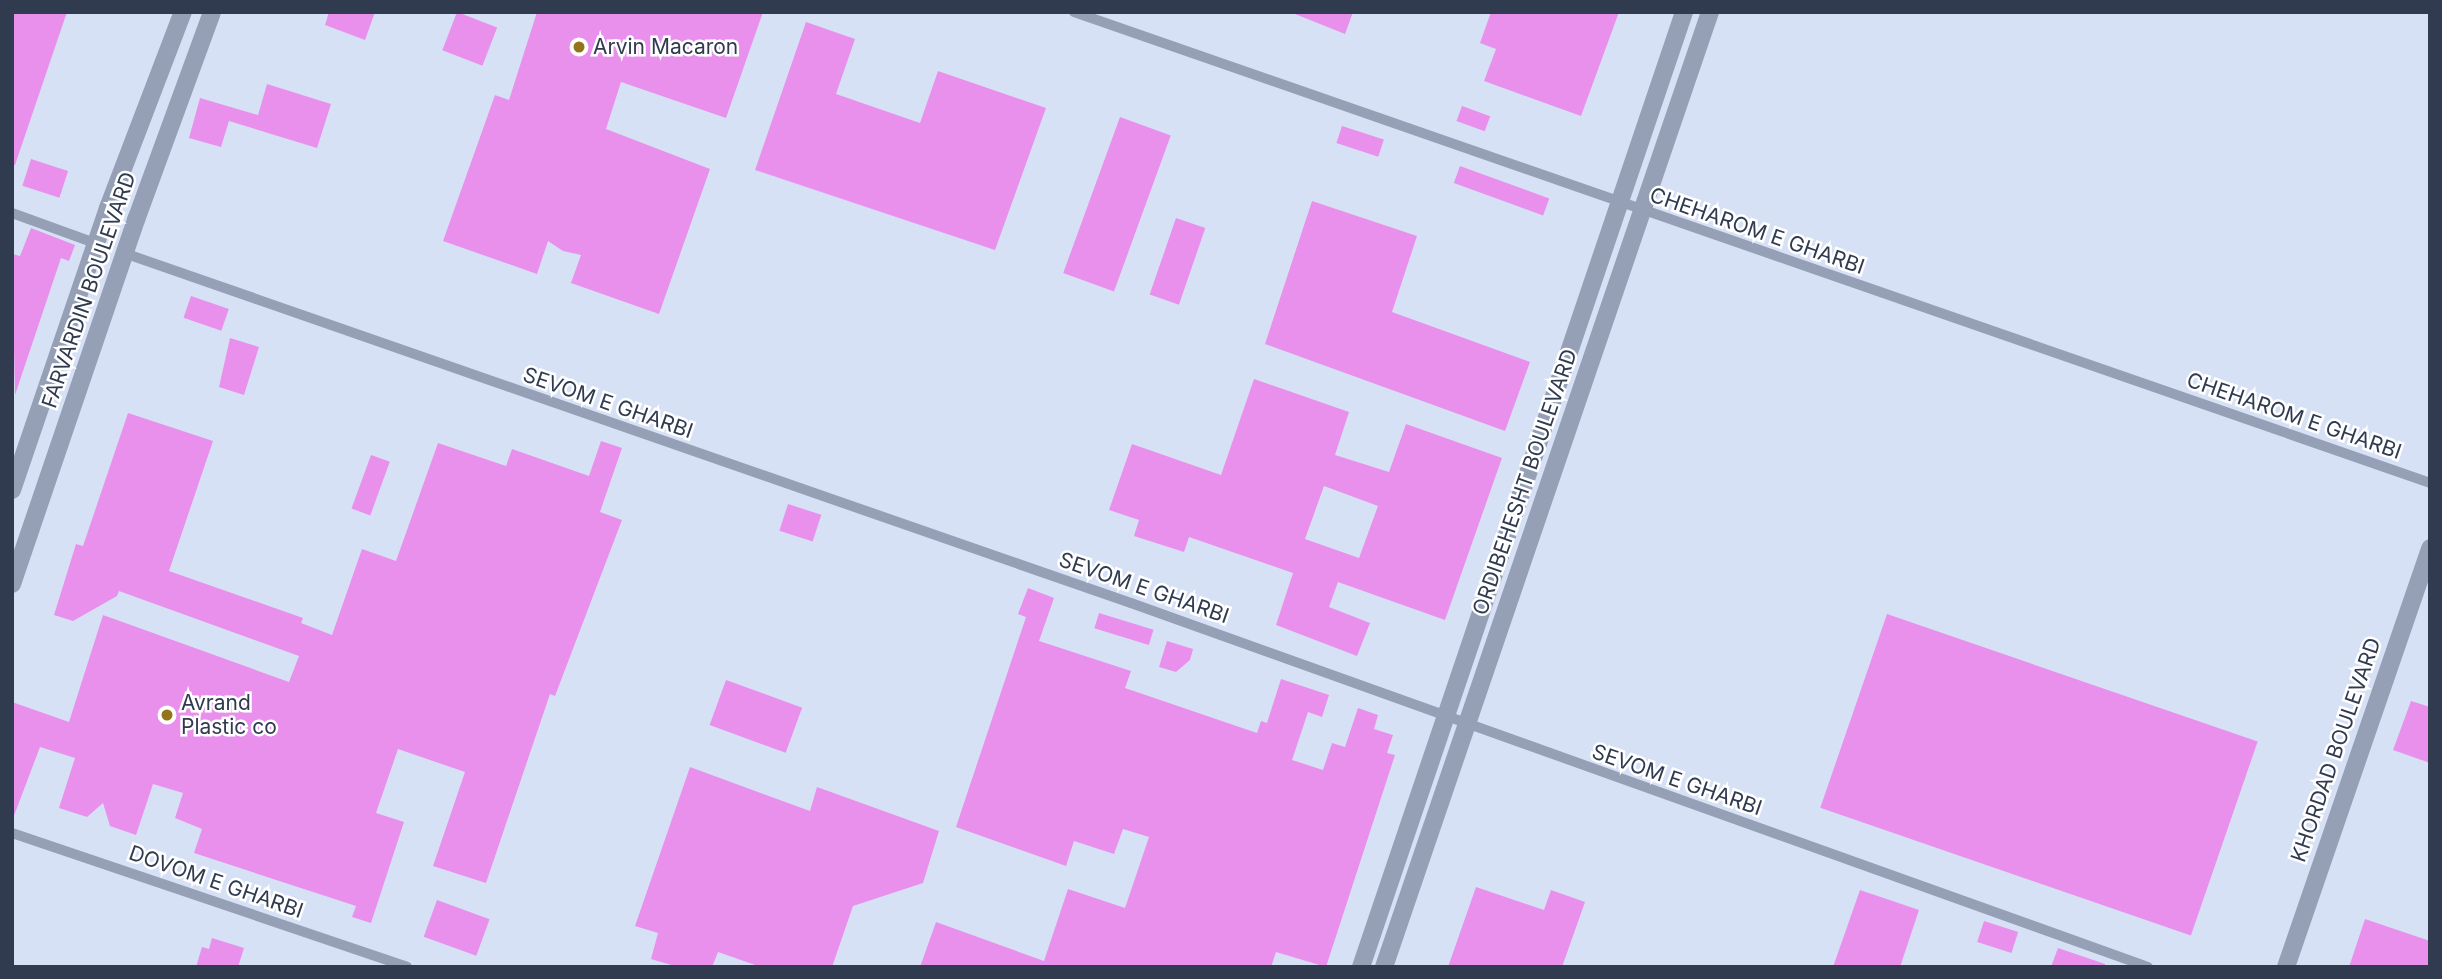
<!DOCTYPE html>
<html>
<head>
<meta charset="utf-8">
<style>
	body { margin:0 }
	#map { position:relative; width:2442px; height:979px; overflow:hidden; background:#d7e1f6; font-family:Inter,sans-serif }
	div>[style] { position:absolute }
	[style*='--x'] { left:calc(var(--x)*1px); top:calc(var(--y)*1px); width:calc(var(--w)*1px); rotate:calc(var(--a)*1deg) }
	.building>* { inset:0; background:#e990ec; transform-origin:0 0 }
	.service>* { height:10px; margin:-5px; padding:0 5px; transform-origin:5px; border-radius:5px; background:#95a0b6 }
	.minor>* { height:18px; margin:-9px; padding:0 9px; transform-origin:9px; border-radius:9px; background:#95a0b6 }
	.tertiary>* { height:18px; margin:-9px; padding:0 9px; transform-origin:9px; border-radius:9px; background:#95a0b6 }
	.dots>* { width:19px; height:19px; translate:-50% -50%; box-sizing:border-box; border:4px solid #fff; border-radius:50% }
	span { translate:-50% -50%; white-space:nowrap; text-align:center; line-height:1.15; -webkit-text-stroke:5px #fff; paint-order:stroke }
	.poi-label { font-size:21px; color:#313b50 }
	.left { translate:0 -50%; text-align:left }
	.street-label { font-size:21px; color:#313b50 }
	.frame { position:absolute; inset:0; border:14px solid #313b50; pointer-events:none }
</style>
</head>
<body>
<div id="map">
	<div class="building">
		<i style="clip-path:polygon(12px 12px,67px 12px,15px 165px,12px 164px)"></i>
		<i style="clip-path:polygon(329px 12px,375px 12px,365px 40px,325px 25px)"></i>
		<i style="left:457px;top:12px;width:43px;height:41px;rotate:21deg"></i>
		<i style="clip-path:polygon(537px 12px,763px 12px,726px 118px,621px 82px,606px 129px,710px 169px,659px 314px,571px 283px,581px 255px,563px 251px,548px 241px,537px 274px,443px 241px,495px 95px,509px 100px)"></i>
		<i style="clip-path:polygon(1290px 12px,1353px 12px,1345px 34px)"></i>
		<i style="clip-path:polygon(1491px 12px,1619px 12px,1581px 116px,1484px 81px,1496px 49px,1480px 43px)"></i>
		<i style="clip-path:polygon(806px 22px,855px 39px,836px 94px,920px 123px,938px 71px,1046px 108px,995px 250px,755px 170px)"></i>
		<i style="clip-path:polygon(267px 84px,331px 104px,317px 148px,229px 121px,221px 147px,189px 138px,200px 98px,258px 115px)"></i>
		<i style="left:1462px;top:106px;width:30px;height:16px;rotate:20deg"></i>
		<i style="left:1120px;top:117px;width:54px;height:166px;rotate:20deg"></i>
		<i style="left:1342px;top:126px;width:44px;height:18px;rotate:18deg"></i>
		<i style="left:31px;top:159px;width:39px;height:28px;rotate:18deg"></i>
		<i style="left:1460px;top:166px;width:95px;height:18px;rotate:20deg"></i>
		<i style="clip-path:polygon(1312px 201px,1417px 236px,1392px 312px,1530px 362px,1505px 431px,1265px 344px)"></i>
		<i style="left:1176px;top:218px;width:31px;height:81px;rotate:19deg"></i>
		<i style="clip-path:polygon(31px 228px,75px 245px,69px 261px,61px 258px,15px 395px,12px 254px,20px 256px)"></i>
		<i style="left:191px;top:296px;width:40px;height:23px;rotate:19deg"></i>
		<i style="clip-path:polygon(230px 338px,259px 347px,244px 395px,219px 387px)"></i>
		<i style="clip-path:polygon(evenodd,1254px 379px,1349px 412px,1335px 455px,1389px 472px,1406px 424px,1502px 458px,1445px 620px,1338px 582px,1329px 607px,1370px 623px,1357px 656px,1276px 625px,1293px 573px,1189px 537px,1184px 552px,1134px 536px,1139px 520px,1109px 510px,1132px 444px,1221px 475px,1254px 379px,1324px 486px,1378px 506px,1359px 558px,1305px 539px,1324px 486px)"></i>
		<i style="clip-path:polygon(128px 413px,213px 441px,169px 571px,303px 618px,301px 623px,332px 635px,362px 549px,396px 561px,438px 443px,506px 466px,512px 449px,589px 476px,601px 441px,622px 448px,600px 512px,622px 520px,555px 696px,550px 694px,486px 883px,433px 866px,465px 772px,398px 749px,376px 813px,404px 822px,371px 923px,352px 917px,356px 906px,194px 853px,202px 829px,175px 818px,183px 793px,153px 784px,136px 835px,110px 826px,103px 803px,87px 817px,59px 808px,75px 758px,40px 747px,12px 821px,12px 702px,69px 722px,103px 615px,289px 682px,299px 656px,119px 591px,117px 596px,73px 621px,54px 615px,76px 544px,83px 546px)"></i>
		<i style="left:371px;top:455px;width:20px;height:57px;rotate:20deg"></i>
		<i style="left:788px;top:504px;width:35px;height:28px;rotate:18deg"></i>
		<i style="clip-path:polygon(1028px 588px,1054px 598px,1039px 641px,1131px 671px,1125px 688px,1257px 733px,1261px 721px,1267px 723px,1281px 679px,1329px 695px,1322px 717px,1308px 712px,1292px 760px,1323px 770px,1332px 743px,1345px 747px,1358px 708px,1378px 715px,1374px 729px,1393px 735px,1387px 753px,1395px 755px,1326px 967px,1276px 952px,1271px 967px,920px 967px,936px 922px,1044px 961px,1068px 889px,1125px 908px,1149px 837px,1123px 829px,1114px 854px,1074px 841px,1066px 866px,956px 827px,1026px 617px,1018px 614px)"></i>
		<i style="left:1099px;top:613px;width:57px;height:16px;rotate:17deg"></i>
		<i style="left:1887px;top:614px;width:392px;height:205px;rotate:19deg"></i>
		<i style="clip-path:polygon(1167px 641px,1193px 649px,1190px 660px,1176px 672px,1159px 667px)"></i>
		<i style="left:726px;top:680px;width:81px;height:48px;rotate:20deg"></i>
		<i style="clip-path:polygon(2411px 701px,2430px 707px,2430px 763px,2393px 750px)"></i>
		<i style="clip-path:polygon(690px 767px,810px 811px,817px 787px,939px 831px,923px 883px,853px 906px,832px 967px,761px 967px,718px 952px,712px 967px,678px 967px,651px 959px,658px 933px,635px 926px)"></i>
		<i style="clip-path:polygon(1476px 887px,1544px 910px,1551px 890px,1585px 902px,1562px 967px,1448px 967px)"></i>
		<i style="clip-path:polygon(1860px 890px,1919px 910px,1900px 967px,1833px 967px)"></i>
		<i style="left:437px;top:900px;width:56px;height:39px;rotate:20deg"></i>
		<i style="clip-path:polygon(2365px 919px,2430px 941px,2430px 967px,2349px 967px)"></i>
		<i style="left:1984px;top:921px;width:36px;height:22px;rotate:18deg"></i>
		<i style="clip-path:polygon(212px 938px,244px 948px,238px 967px,196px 967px,202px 947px,209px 949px)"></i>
		<i style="clip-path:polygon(2058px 948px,2105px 964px,2105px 967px,2051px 967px)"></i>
	</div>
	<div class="service">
		<i style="--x:1074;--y:12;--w:1435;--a:19.15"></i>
		<i style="--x:12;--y:213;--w:88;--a:19.9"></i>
		<i style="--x:124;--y:253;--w:1066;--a:19.17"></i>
		<i style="--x:1131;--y:603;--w:1080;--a:19.69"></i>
		<i style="--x:12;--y:833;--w:417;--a:18.7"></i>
	</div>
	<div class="minor">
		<i style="--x:2286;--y:967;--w:443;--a:-71"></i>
	</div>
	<div class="tertiary">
		<i style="--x:12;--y:490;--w:298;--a:-71.2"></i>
		<i style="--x:108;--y:208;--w:210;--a:-69.1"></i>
		<i style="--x:12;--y:584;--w:385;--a:-71.2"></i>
		<i style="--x:136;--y:220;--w:221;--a:-69.9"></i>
		<i style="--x:1361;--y:967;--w:1008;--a:-71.31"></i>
		<i style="--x:1384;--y:967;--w:1009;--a:-71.15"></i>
	</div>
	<div class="dots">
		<i style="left:579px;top:47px;background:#95731b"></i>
		<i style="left:167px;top:715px;background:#95731b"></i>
	</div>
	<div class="poi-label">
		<span class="left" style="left:593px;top:47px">Arvin Macaron</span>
		<span class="left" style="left:181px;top:715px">Avrand<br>Plastic co</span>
	</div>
	<div class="street-label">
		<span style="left:1757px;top:231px;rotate:19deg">CHEHAROM E GHARBI</span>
		<span style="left:89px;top:290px;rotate:-71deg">FARVARDIN BOULEVARD</span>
		<span style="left:608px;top:403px;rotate:19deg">SEVOM E GHARBI</span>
		<span style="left:2294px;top:416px;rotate:19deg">CHEHAROM E GHARBI</span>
		<span style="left:1525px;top:482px;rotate:-71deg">ORDIBEHESHT BOULEVARD</span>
		<span style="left:1144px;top:588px;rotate:19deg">SEVOM E GHARBI</span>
		<span style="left:2336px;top:750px;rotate:-71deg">KHORDAD BOULEVARD</span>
		<span style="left:1677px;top:780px;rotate:19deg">SEVOM E GHARBI</span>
		<span style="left:216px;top:882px;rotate:19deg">DOVOM E GHARBI</span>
	</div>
	<div class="frame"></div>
</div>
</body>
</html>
